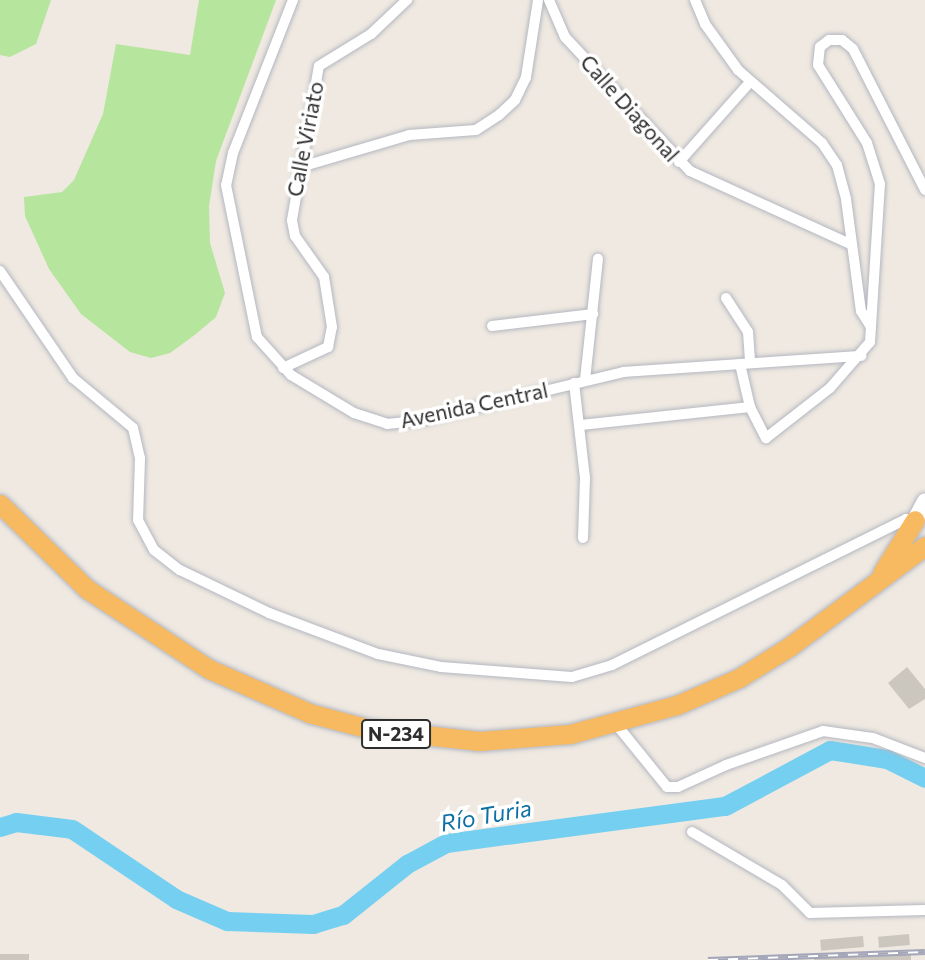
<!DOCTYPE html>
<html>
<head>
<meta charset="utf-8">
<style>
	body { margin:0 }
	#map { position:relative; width:925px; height:960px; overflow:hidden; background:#efe9e1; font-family:Commissioner,sans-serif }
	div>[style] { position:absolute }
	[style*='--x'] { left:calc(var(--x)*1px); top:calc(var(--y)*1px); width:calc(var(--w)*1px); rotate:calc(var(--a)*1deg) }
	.green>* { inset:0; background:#b6e59e }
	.river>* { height:19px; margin:-9.5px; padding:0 9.5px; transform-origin:9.5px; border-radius:9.5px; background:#75cff0 }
	.building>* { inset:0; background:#cbc7bf; transform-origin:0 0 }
	.roads { filter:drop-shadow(0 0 2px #b4b7c1) drop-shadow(0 0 2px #b4b7c1) }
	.minor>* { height:10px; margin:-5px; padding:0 5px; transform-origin:5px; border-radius:5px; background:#fff }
	.secondary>* { height:16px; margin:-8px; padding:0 8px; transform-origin:8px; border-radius:8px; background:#fff }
	.trunk>* { height:19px; margin:-9.5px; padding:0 9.5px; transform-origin:9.5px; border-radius:9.5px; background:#f8ba60 }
	.rail>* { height:6px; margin-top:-3px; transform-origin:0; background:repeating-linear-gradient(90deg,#fff 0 10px,#a3a6b8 0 20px); box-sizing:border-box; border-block:2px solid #a3a6b8 }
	span { translate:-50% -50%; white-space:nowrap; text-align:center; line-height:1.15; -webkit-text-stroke:7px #fff; paint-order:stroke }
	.shield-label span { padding:2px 5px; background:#fff; border:2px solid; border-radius:5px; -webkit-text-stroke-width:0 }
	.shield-label { font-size:19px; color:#2e2e2e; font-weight:700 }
	.street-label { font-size:21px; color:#2e2e2e }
	.water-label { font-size:23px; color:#0d6fa3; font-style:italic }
</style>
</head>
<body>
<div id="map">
	<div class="green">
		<i style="clip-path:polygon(0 0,51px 0,36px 44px,10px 57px,0 55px)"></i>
		<i style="clip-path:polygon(199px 0,276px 0,216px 161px,209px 206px,210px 243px,225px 293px,216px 317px,196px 334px,170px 353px,151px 358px,130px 352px,81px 314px,49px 269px,25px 216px,24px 197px,62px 192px,74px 180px,103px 114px,116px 44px,190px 55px)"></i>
	</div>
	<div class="river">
		<i style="--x:0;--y:827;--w:17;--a:-17"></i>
		<i style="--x:16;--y:822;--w:56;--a:7.1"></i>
		<i style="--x:72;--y:829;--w:125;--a:33.9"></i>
		<i style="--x:176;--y:899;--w:56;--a:23.3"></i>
		<i style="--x:227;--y:921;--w:86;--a:2"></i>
		<i style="--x:313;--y:924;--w:31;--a:-17"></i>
		<i style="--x:343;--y:915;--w:82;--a:-38.6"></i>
		<i style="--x:407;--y:864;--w:44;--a:-28.3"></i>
		<i style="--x:446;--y:843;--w:281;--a:-7.6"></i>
		<i style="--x:725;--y:806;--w:119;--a:-28.1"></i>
		<i style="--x:830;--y:750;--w:58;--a:9"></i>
		<i style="--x:887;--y:759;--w:42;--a:26.6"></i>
	</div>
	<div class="building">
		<i style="clip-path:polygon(907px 667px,925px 689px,925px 699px,909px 709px,888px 683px)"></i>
		<i style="left:909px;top:934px;width:11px;height:31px;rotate:85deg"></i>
		<i style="left:863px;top:936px;width:11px;height:43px;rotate:85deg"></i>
		<i style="left:0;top:954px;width:29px;height:6px"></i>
		<i style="clip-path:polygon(911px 954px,911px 960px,814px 960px,814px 958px)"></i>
	</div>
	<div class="roads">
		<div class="minor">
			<i style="--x:293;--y:0;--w:164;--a:111.4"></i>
			<i style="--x:233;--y:153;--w:33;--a:102"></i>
			<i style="--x:226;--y:185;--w:155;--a:78.5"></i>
			<i style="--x:257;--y:337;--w:51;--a:48.2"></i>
			<i style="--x:291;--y:375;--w:74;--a:31.1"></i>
			<i style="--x:354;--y:413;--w:35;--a:18"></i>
			<i style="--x:387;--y:424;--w:37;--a:-6"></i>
			<i style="--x:424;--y:420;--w:206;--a:-13.5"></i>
			<i style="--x:624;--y:372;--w:238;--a:-3.9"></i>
			<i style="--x:549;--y:0;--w:40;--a:66.6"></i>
			<i style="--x:565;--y:37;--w:183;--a:47"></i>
			<i style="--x:690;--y:171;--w:176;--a:24.5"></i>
			<i style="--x:695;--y:0;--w:26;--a:67"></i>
			<i style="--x:705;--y:24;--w:57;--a:54.3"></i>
			<i style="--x:738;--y:70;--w:111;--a:41"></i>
			<i style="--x:822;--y:143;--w:27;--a:56"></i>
			<i style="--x:837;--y:165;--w:35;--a:75"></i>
			<i style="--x:846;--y:199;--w:113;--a:82.4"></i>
			<i style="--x:861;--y:311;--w:19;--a:58"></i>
			<i style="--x:679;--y:162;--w:107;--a:-48.4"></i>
			<i style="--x:304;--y:166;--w:109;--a:-16.4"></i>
			<i style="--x:409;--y:135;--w:67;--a:-4.3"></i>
			<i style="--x:476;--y:130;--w:27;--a:-33"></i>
			<i style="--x:499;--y:115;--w:22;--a:-43"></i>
			<i style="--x:515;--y:100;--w:25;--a:-64"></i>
			<i style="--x:526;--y:77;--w:78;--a:-81.1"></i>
			<i style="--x:0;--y:271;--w:130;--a:55.7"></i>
			<i style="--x:73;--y:378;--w:78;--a:39.8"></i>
			<i style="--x:133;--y:428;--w:31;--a:77"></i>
			<i style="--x:140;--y:458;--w:62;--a:91.8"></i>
			<i style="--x:138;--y:520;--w:34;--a:62"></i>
			<i style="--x:154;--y:550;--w:33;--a:38"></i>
			<i style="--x:180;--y:570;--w:99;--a:25.8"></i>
			<i style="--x:269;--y:613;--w:116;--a:20.6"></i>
			<i style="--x:378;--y:654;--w:64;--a:11.7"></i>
			<i style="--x:441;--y:667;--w:131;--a:4.4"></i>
			<i style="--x:572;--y:677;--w:42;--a:-16.7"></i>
			<i style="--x:612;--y:665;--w:328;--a:-26.4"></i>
			<i style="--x:906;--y:519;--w:8;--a:7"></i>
			<i style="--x:726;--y:298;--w:40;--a:57.1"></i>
			<i style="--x:748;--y:332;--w:31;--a:86"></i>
			<i style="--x:492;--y:326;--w:102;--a:-6.8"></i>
			<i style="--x:740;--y:364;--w:44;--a:76.9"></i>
			<i style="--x:750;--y:407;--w:35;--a:63"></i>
			<i style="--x:766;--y:438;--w:81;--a:-38"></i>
			<i style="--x:830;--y:388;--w:61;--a:-49"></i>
			<i style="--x:870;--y:342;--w:158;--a:-86.4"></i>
			<i style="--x:880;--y:184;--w:43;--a:-107.6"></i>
			<i style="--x:867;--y:143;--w:92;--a:-122.1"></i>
			<i style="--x:818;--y:65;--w:18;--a:-84"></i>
			<i style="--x:820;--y:47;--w:11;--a:-38"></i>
			<i style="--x:829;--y:40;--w:13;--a:0"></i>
			<i style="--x:842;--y:40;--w:14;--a:39"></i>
			<i style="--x:853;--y:49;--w:158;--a:62.9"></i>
			<i style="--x:283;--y:368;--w:50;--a:-25"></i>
			<i style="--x:328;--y:347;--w:20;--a:-79"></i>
			<i style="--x:332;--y:327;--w:51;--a:-99.1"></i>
			<i style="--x:324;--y:277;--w:50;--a:-125.3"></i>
			<i style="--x:295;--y:236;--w:16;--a:-101"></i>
			<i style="--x:292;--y:220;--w:156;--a:-80.1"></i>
			<i style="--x:319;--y:66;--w:61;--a:-31.6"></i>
			<i style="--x:371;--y:34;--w:50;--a:-43.4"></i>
			<i style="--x:585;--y:380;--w:122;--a:-83.9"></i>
			<i style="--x:574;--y:383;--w:96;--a:83.4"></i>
			<i style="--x:585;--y:478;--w:60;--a:91.9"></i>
			<i style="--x:581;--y:425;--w:170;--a:-6.1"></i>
			<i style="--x:616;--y:724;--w:81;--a:51"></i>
			<i style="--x:667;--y:787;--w:11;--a:0"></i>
			<i style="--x:678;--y:787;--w:53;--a:-24.6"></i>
			<i style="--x:726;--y:765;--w:103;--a:-19.3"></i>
			<i style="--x:823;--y:731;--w:50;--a:8"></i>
			<i style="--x:873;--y:738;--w:56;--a:21"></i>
			<i style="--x:692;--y:832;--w:104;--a:30.5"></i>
			<i style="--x:782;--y:885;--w:40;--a:45"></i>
			<i style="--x:810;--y:913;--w:115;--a:-1.5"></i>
		</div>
		<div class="secondary">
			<i style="--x:915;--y:520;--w:21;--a:-62"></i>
		</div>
		<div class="trunk">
			<i style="--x:0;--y:504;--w:122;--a:44.3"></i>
			<i style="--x:87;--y:589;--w:146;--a:33.3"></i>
			<i style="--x:209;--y:669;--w:109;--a:23.7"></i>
			<i style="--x:309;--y:713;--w:62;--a:14.9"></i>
			<i style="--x:369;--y:729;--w:111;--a:6.2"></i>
			<i style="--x:479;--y:741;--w:91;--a:-4.4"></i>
			<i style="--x:570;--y:734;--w:111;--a:-15.2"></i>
			<i style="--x:677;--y:705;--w:68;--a:-23.5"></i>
			<i style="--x:739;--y:678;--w:59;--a:-31.8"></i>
			<i style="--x:789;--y:647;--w:169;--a:-36.6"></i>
			<i style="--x:882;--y:573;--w:62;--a:-58.1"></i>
		</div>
	</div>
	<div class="rail">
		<i style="--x:708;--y:960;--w:217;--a:-2.1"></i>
	</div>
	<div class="shield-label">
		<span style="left:396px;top:734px">N-234</span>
	</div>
	<div class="street-label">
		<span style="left:630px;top:108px;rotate:48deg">Calle Diagonal</span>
		<span style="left:305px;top:139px;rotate:-79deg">Calle Viriato</span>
		<span style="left:474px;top:405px;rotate:-12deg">Avenida Central</span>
	</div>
	<div class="water-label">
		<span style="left:486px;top:815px;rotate:-10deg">Río Turia</span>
	</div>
</div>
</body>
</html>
